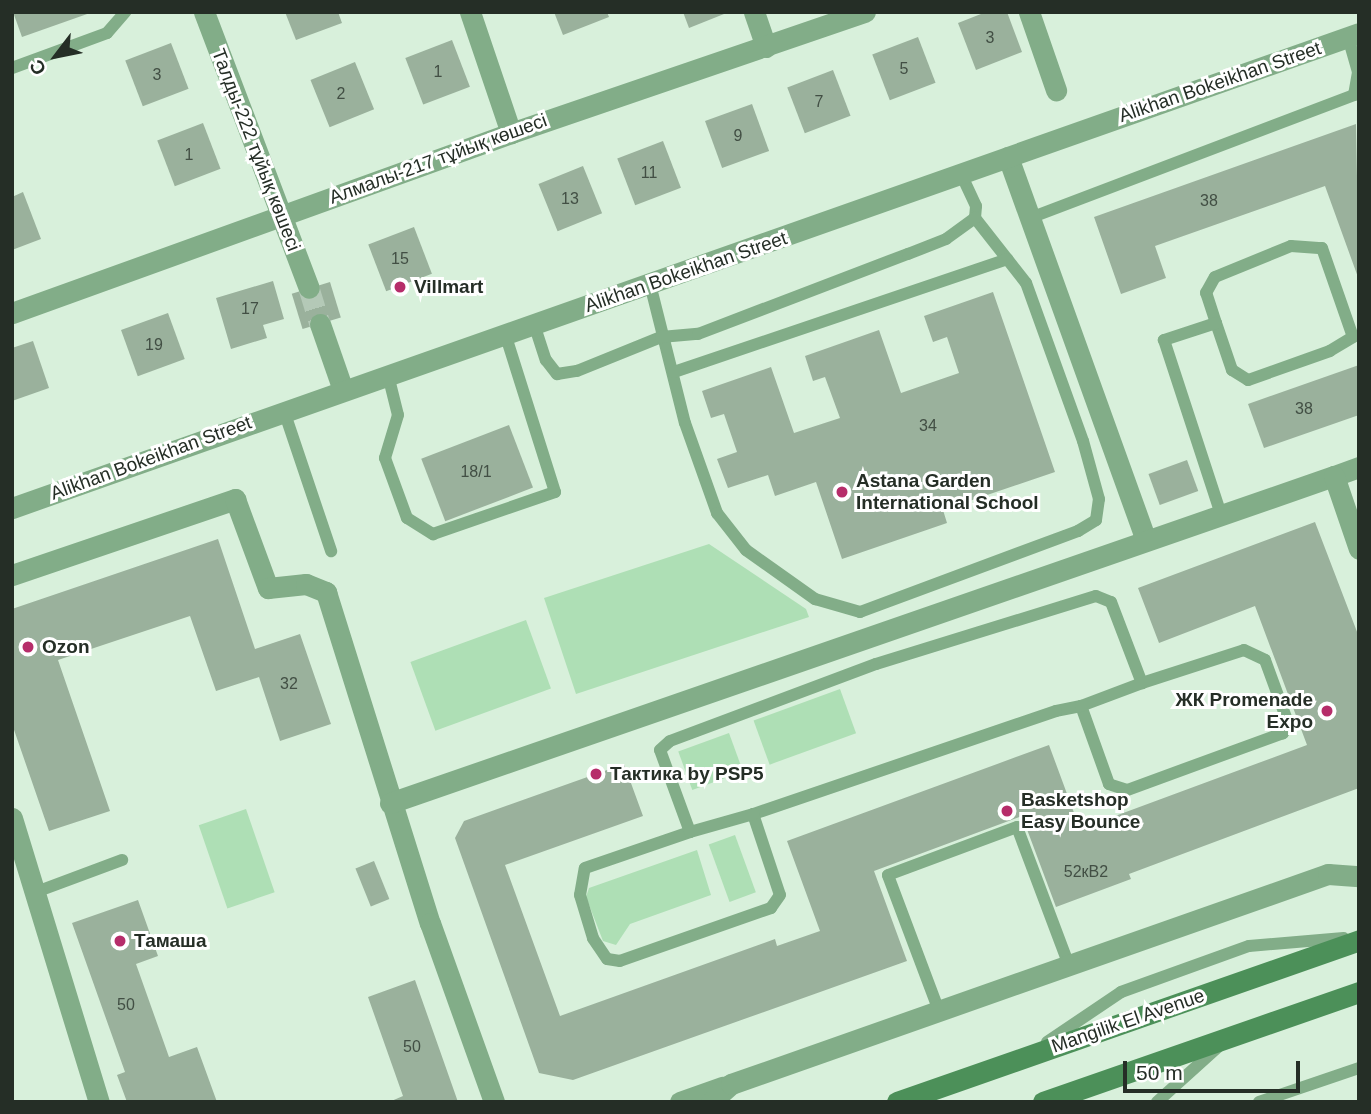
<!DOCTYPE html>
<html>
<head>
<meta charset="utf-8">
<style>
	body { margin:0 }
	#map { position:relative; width:1371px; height:1114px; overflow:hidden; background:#d8f0db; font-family:Arial,sans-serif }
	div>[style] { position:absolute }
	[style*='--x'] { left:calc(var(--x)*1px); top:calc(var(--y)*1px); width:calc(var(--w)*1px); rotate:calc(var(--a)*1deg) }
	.green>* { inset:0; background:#aedfb5; transform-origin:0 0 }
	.building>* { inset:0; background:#9ab19c; transform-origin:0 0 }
	.street-tunnel>* { height:21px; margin-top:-10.5px; transform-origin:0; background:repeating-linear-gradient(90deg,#b4c9b7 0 21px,transparent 0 31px) }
	.lane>* { height:12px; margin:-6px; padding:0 6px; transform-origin:6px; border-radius:6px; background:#82ad88 }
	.street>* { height:21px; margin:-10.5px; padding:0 10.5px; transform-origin:10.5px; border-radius:10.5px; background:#82ad88 }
	.secondary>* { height:21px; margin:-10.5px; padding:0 10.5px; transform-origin:10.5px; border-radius:10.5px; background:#4c9059 }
	.dots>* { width:19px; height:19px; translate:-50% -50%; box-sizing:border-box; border:4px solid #fff; border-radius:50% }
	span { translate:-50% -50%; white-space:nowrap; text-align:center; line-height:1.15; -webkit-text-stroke:6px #fff; paint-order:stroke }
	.number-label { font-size:16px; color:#424f44 }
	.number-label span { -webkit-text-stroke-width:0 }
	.street-label { font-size:19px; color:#252e26 }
	.poi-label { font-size:19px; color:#252e26; font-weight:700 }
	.left { translate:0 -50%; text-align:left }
	.right { translate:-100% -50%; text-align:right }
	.frame { position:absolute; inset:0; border:14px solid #252e26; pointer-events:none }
	.north { position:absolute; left:21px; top:21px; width:70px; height:70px; -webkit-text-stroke:5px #fff; paint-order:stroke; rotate:238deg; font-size:19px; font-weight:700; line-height:28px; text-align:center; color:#252e26 }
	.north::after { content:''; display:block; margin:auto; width:24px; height:32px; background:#252e26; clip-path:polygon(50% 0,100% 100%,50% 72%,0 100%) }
	.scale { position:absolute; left:1123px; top:1061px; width:177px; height:32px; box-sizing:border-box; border:4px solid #252e26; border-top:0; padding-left:9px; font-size:21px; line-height:24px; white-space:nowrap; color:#252e26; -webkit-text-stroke:5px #fff; paint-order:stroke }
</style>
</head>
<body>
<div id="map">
	<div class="green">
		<i style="clip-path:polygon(709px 544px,806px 609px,809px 617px,576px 694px,544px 598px)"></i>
		<i style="left:526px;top:620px;width:73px;height:123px;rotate:70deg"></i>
		<i style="left:840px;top:689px;width:47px;height:92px;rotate:70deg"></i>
		<i style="left:729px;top:733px;width:41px;height:54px;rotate:70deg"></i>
		<i style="left:246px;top:809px;width:88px;height:50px;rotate:71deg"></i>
		<i style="left:735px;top:835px;width:61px;height:28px;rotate:70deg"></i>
		<i style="clip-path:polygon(697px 850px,711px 895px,630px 924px,616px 945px,603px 941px,586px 897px,589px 888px)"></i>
	</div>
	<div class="building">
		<i style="clip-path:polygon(13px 12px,90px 12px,90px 13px,22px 37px)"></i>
		<i style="clip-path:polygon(285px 12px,338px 12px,342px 23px,296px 40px)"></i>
		<i style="clip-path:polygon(554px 12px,607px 12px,609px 17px,563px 35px)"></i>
		<i style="clip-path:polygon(683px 12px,729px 12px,689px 28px)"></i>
		<i style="clip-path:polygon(986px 12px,1007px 12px,1022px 52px,976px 70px,958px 23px)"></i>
		<i style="left:918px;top:37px;width:49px;height:49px;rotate:69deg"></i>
		<i style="left:452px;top:40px;width:50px;height:50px;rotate:69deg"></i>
		<i style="left:171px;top:43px;width:49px;height:49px;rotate:69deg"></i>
		<i style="left:355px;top:62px;width:51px;height:48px;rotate:68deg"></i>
		<i style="left:833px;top:70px;width:49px;height:49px;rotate:69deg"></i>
		<i style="left:752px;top:104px;width:50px;height:50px;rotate:70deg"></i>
		<i style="left:203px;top:123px;width:49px;height:49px;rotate:69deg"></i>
		<i style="clip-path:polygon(1356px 124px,1359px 280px,1325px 186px,1155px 246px,1166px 278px,1121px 294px,1094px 217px)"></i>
		<i style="left:663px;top:141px;width:50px;height:49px;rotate:69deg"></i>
		<i style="left:583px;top:166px;width:51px;height:48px;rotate:68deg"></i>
		<i style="clip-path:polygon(23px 192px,41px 239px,12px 250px,12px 197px)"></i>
		<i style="left:414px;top:227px;width:50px;height:49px;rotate:69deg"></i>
		<i style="clip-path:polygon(273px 281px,284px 319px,263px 325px,267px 338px,231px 349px,216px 298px)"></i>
		<i style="left:330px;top:282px;width:37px;height:40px;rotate:73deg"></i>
		<i style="clip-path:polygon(993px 292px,1055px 472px,943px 510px,947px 523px,842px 559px,816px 482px,775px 496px,768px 475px,728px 488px,717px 459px,737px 452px,724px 414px,711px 418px,702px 391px,771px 367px,794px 433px,840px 418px,825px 377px,813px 381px,805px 356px,879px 330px,901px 393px,959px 373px,947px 337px,933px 342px,924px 316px)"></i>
		<i style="left:168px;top:313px;width:49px;height:50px;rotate:70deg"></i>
		<i style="clip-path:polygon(33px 341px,49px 388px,12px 401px,12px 348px)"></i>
		<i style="clip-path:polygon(1359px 365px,1359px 415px,1264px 448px,1248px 404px)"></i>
		<i style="left:509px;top:425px;width:67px;height:94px;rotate:69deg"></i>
		<i style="left:1187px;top:460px;width:33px;height:41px;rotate:70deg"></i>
		<i style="clip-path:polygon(1315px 522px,1359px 637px,1359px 788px,1129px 874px,1131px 879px,1056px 907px,1022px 816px,874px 871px,907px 961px,573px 1080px,539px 1073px,455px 838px,464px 821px,624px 764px,643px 816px,505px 865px,560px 1016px,775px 939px,777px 946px,820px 931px,787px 841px,1049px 745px,1080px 829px,1307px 745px,1255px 606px,1159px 643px,1138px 588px)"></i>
		<i style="clip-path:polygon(218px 539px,255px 649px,300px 634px,331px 724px,280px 741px,259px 677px,216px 691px,190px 616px,58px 660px,110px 811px,49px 831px,12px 724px,12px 609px)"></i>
		<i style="left:374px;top:861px;width:41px;height:20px;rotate:68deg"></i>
		<i style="clip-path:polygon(138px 900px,158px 956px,136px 964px,169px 1057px,197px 1047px,217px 1102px,127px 1102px,117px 1075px,125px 1072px,72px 923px)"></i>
		<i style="clip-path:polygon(415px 980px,458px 1102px,389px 1102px,403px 1096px,368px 997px)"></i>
	</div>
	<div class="street-tunnel">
		<i style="--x:309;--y:288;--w:38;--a:73"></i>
	</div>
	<div class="lane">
		<i style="--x:12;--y:68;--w:101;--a:-20.2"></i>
		<i style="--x:107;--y:33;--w:28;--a:-49"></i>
		<i style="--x:1030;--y:218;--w:347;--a:-20.8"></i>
		<i style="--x:1354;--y:95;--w:23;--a:-80"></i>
		<i style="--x:1358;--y:72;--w:36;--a:-106"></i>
		<i style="--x:650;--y:284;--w:143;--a:75.9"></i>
		<i style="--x:685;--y:423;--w:96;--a:70.4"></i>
		<i style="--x:717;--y:513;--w:47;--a:51.9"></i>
		<i style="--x:746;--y:550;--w:85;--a:35.4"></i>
		<i style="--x:815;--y:599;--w:47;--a:16.1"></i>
		<i style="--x:860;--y:612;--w:233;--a:-20.4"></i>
		<i style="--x:1078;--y:531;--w:21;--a:-31"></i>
		<i style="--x:1096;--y:520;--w:21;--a:-82"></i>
		<i style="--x:1099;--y:499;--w:60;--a:-105.4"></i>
		<i style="--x:1083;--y:441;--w:168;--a:-109.8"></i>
		<i style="--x:1026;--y:283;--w:83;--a:-128.1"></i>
		<i style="--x:975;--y:218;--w:12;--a:-85"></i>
		<i style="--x:976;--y:206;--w:33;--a:-115"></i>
		<i style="--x:1216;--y:323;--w:32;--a:-108"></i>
		<i style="--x:1206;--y:293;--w:18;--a:-61"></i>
		<i style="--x:1215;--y:277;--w:82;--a:-22.2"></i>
		<i style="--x:1291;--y:246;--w:31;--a:4"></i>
		<i style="--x:1322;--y:248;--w:94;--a:70.8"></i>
		<i style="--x:1353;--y:337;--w:27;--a:149"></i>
		<i style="--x:1330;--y:351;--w:87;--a:160.5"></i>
		<i style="--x:1248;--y:380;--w:19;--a:-148"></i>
		<i style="--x:1232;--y:370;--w:50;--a:-108.8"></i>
		<i style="--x:1216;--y:323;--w:55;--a:161.9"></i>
		<i style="--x:1164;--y:340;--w:183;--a:71.9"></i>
		<i style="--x:534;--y:324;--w:38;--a:72"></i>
		<i style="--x:546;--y:360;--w:18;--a:52"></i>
		<i style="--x:557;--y:374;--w:20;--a:-9"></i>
		<i style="--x:577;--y:371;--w:91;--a:-22"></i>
		<i style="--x:661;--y:337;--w:37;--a:-5"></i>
		<i style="--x:698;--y:334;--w:225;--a:-20.9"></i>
		<i style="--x:908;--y:254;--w:41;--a:-21.5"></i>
		<i style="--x:946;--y:239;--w:36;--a:-36"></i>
		<i style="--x:674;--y:372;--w:352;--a:-18.7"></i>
		<i style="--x:388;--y:375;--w:41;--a:76"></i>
		<i style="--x:398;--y:415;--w:45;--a:106.8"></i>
		<i style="--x:385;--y:458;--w:64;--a:69.9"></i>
		<i style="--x:407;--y:518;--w:31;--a:32"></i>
		<i style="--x:433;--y:534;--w:129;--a:-19"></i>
		<i style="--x:555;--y:492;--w:167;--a:-107.5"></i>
		<i style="--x:284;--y:411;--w:148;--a:71.4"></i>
		<i style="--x:1096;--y:596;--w:16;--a:22"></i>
		<i style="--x:1111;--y:602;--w:87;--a:69.1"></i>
		<i style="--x:1142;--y:683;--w:107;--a:-17.9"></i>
		<i style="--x:1244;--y:650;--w:23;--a:25"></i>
		<i style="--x:1265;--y:660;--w:64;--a:69.9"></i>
		<i style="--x:1287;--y:720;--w:14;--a:107"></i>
		<i style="--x:1283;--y:733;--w:166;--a:159.9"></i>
		<i style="--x:1127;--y:790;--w:19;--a:-162"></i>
		<i style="--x:1109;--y:784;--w:83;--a:-109.7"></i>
		<i style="--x:1081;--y:706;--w:25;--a:169"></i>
		<i style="--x:1056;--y:711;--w:320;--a:161.2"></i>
		<i style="--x:753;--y:814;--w:85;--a:71.6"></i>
		<i style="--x:780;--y:895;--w:16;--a:125"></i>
		<i style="--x:771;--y:908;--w:160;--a:160.7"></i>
		<i style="--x:620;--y:961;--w:13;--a:-171"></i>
		<i style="--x:607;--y:959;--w:25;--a:-124"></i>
		<i style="--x:593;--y:938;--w:45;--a:-106.8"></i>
		<i style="--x:580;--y:895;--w:27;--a:-80"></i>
		<i style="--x:585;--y:868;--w:111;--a:-18.9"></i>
		<i style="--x:690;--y:832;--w:87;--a:-110.1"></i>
		<i style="--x:660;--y:750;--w:13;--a:-42"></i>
		<i style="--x:670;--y:741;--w:220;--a:-20.5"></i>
		<i style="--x:876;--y:664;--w:230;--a:-17.2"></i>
		<i style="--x:1081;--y:706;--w:65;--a:-20.7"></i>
		<i style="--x:690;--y:832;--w:66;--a:-15.9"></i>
		<i style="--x:36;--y:892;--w:92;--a:-20.4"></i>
		<i style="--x:939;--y:1011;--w:145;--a:-110.6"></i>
		<i style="--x:888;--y:875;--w:138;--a:-20.4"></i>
		<i style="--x:1017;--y:827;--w:147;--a:69.4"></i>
		<i style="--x:1047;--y:1042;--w:89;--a:-34"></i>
		<i style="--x:1121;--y:992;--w:136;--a:-19.8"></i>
		<i style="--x:1249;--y:946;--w:95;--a:-4.8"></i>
		<i style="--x:1157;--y:1102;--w:84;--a:-42.1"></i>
		<i style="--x:1259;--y:1102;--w:106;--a:-18.8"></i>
	</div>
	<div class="street">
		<i style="--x:204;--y:12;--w:295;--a:69.2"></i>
		<i style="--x:470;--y:12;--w:128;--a:71.3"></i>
		<i style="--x:754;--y:12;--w:37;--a:71"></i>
		<i style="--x:1029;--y:12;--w:83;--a:70.9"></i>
		<i style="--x:1008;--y:157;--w:407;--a:70.2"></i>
		<i style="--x:12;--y:313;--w:530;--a:-19.84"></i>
		<i style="--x:511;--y:133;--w:374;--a:-18.9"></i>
		<i style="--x:320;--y:324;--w:70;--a:70.8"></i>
		<i style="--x:1334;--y:476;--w:27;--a:-20"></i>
		<i style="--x:12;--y:508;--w:1428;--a:-19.42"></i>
		<i style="--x:12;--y:575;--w:236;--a:-18.8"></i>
		<i style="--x:235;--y:499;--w:95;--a:69.7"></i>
		<i style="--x:268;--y:588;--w:38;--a:-6"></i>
		<i style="--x:306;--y:584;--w:22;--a:22"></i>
		<i style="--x:326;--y:592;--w:347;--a:72.6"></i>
		<i style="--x:430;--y:923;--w:190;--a:70.3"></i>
		<i style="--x:390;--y:803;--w:999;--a:-19.11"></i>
		<i style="--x:1334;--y:476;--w:77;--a:71.1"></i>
		<i style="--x:12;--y:818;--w:297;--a:73"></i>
		<i style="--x:680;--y:1102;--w:45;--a:-19.7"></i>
		<i style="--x:711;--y:1102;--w:27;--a:-42"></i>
		<i style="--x:731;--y:1084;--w:633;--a:-19.38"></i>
		<i style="--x:1328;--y:874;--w:31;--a:4"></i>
	</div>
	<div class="secondary">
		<i style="--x:897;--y:1102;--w:490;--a:-19.3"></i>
		<i style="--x:1043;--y:1102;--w:335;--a:-19.2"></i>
	</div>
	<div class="dots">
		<i style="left:400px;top:287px;background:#b62d6a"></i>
		<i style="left:842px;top:492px;background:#b62d6a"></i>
		<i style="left:28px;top:647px;background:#b62d6a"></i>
		<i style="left:1327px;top:711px;background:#b62d6a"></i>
		<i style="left:596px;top:774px;background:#b62d6a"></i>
		<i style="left:1007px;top:811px;background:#b62d6a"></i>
		<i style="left:120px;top:941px;background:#b62d6a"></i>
	</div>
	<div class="number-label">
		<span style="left:990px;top:38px">3</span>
		<span style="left:904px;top:69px">5</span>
		<span style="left:438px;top:72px">1</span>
		<span style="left:157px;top:75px">3</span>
		<span style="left:341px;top:94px">2</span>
		<span style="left:819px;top:102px">7</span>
		<span style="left:738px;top:136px">9</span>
		<span style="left:189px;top:155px">1</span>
		<span style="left:649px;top:173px">11</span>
		<span style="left:570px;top:199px">13</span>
		<span style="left:1209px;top:201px">38</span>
		<span style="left:400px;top:259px">15</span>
		<span style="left:250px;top:309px">17</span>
		<span style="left:154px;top:345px">19</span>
		<span style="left:1304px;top:409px">38</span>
		<span style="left:928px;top:426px">34</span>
		<span style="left:476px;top:472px">18/1</span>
		<span style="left:289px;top:684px">32</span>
		<span style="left:1086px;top:872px">52кВ2</span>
		<span style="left:126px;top:1005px">50</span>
		<span style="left:412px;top:1047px">50</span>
	</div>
	<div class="street-label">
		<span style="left:1220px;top:82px;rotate:-19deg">Alikhan Bokeikhan Street</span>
		<span style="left:256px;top:150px;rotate:69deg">Талды-222 тұйық көшесі</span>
		<span style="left:438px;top:159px;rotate:-20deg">Алмалы-217 тұйық көшесі</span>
		<span style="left:686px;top:272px;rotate:-19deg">Alikhan Bokeikhan Street</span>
		<span style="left:151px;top:458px;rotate:-20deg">Alikhan Bokeikhan Street</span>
		<span style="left:1128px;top:1021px;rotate:-19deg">Mangilik El Avenue</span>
	</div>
	<div class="poi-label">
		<span class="left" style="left:414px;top:287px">Villmart</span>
		<span class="left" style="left:856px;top:492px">Astana Garden<br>International School</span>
		<span class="left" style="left:42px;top:647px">Ozon</span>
		<span class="right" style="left:1313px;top:711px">ЖК Promenade<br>Expo</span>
		<span class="left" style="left:610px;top:774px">Тактика by PSP5</span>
		<span class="left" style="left:1021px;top:811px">Basketshop<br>Easy Bounce</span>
		<span class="left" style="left:134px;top:941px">Тамаша</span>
	</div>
	<div class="frame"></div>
	<div class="north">С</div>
	<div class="scale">50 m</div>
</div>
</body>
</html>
